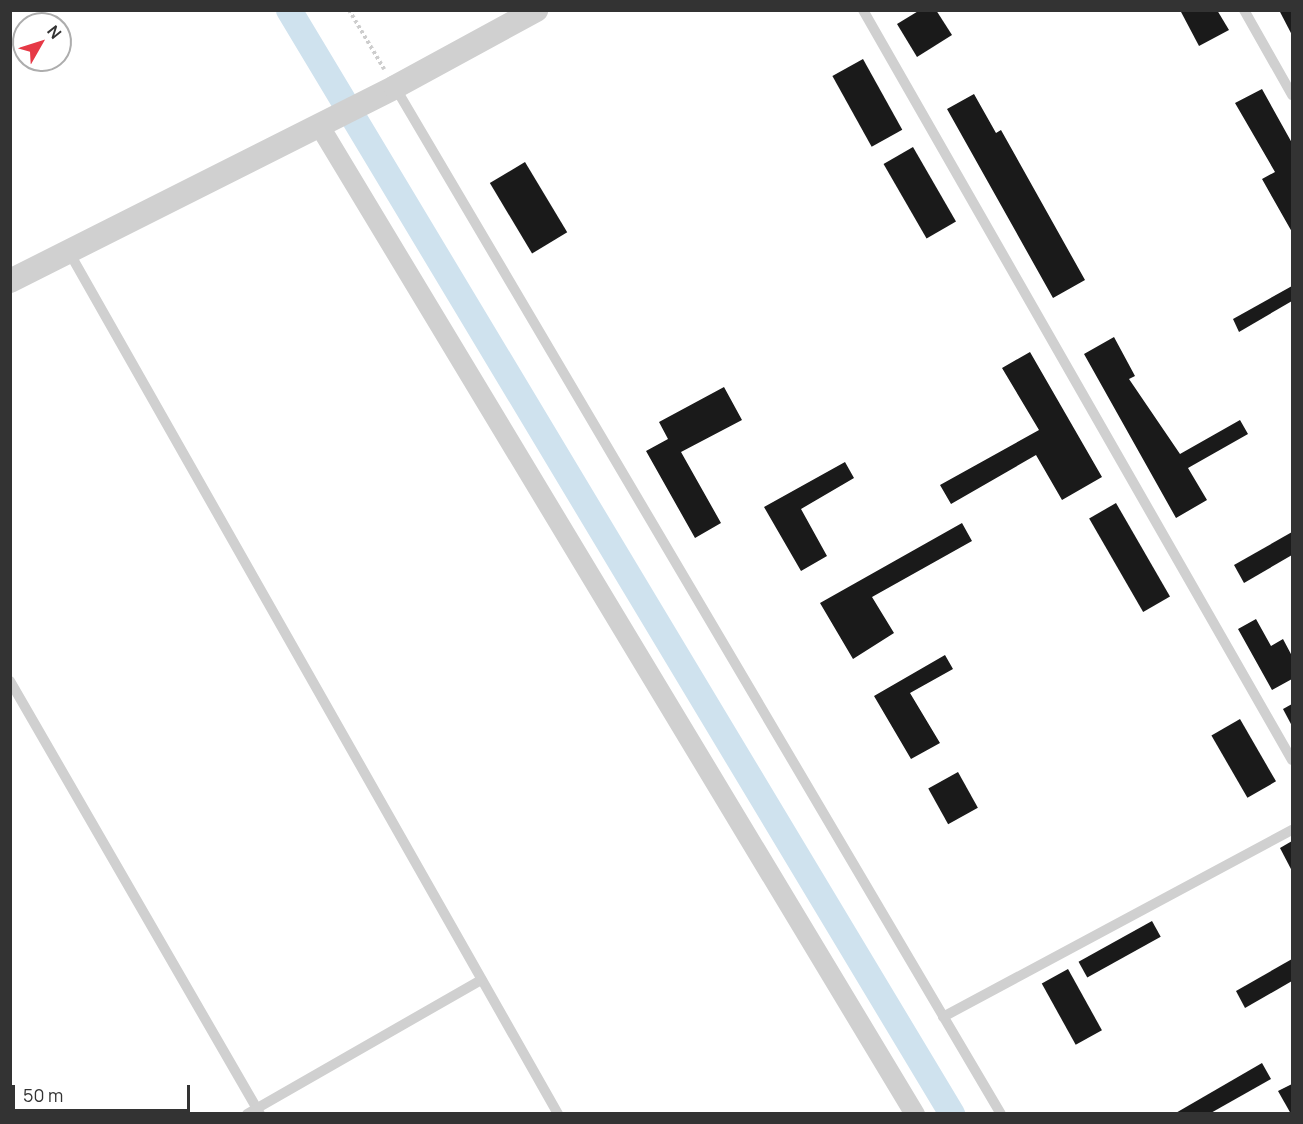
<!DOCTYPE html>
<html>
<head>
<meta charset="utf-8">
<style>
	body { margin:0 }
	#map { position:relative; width:1303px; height:1124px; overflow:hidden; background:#fff; font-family:Manrope,sans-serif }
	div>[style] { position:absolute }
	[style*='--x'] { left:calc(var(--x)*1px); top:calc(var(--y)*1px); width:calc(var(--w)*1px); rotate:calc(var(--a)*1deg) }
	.canal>* { height:26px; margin:-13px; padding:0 13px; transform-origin:13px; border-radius:13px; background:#cfe2ee }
	.building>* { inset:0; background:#1a1a1a; transform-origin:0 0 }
	.path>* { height:4px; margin-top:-2px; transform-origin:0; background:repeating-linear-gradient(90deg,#cdcdcd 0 3px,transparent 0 6px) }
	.service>* { height:10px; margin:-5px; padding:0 5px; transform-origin:5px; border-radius:5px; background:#d0d0d0 }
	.minor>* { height:20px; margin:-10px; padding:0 10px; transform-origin:10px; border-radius:10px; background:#d0d0d0 }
	.tertiary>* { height:24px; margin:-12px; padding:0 12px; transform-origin:12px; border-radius:12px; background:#d0d0d0 }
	span { translate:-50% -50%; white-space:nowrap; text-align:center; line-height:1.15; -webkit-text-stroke:6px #fff; paint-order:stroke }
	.frame { position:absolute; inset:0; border:12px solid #333; pointer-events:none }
	.north { position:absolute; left:12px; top:12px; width:60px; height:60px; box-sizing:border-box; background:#fff; border:2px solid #adadad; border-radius:50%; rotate:51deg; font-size:16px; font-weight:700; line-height:24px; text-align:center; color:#333 }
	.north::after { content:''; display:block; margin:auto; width:21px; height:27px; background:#e63946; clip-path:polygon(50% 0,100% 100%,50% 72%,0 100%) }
	.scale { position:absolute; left:12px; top:1085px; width:178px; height:27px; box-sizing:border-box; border:3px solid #333; border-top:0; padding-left:8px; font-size:18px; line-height:21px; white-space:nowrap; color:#333; -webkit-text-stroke:4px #fff; paint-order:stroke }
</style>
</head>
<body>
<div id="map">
	<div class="canal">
		<i style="--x:289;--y:10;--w:1288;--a:59.01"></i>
	</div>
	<div class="building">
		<i style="clip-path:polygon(920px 10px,936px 10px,952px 35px,917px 57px,897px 24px)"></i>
		<i style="clip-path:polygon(1180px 10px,1217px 10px,1229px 30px,1199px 46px)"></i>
		<i style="clip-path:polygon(1279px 10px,1292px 10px,1292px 35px)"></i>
		<i style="left:863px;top:59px;width:81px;height:35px;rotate:61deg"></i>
		<i style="clip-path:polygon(1262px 89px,1292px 143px,1292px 232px,1262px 179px,1275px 172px,1235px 103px)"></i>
		<i style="clip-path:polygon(974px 94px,996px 133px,1001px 130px,1085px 280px,1053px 298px,947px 109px)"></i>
		<i style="left:913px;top:147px;width:86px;height:34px;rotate:60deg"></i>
		<i style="left:525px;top:162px;width:82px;height:41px;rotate:59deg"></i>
		<i style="clip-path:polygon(1292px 286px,1292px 301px,1239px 332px,1233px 319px)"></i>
		<i style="clip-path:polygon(1114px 337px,1135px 376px,1129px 379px,1180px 454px,1240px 420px,1248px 434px,1188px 468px,1207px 500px,1176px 518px,1084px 354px)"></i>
		<i style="clip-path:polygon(1030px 352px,1102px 477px,1062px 500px,1036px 455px,951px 504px,940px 485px,1039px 430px,1002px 368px)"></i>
		<i style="clip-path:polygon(724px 387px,742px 420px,681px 452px,721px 523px,695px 538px,646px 451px,668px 439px,659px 422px)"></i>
		<i style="clip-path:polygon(845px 462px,854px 478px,801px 509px,827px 556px,801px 571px,764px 507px)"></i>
		<i style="left:1116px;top:503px;width:108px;height:31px;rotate:60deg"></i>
		<i style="clip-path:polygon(962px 523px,972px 541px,872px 597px,894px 633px,853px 659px,820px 603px)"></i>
		<i style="clip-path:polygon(1292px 532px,1292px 555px,1244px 583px,1234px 565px)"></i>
		<i style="clip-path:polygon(1256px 619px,1271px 646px,1283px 639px,1292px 656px,1292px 679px,1272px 690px,1238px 629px)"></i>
		<i style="clip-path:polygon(945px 655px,953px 669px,910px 693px,940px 743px,911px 759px,874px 696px)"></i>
		<i style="clip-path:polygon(1292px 704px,1292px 726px,1283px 709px)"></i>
		<i style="left:1240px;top:719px;width:72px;height:33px;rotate:60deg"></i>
		<i style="left:958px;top:772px;width:41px;height:34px;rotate:61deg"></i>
		<i style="clip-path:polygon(1292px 841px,1292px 871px,1280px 848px)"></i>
		<i style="left:1152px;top:921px;width:18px;height:84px;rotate:61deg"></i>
		<i style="clip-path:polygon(1292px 959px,1292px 981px,1245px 1008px,1236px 991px)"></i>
		<i style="left:1068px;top:969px;width:70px;height:30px;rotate:61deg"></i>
		<i style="clip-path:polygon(1262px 1063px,1271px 1079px,1209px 1114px,1174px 1114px)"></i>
		<i style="clip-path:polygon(1292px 1084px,1292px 1114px,1291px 1114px,1278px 1091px)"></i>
	</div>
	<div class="path">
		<i style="--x:349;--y:10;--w:69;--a:59.3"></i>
	</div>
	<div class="service">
		<i style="--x:863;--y:10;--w:864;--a:60.23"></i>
		<i style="--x:1244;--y:10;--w:98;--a:60.5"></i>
		<i style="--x:395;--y:87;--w:1192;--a:59.46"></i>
		<i style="--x:69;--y:252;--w:991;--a:60.43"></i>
		<i style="--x:10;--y:681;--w:500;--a:60"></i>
		<i style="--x:943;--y:1017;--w:396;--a:-28.2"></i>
		<i style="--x:247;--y:1114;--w:270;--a:-29.8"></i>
	</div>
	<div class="minor">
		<i style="--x:319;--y:125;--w:1155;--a:58.93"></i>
	</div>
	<div class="tertiary">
		<i style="--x:10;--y:281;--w:431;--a:-26.7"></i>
		<i style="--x:395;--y:87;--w:161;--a:-28.6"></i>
	</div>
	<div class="frame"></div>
	<div class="north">N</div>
	<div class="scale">50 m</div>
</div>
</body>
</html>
